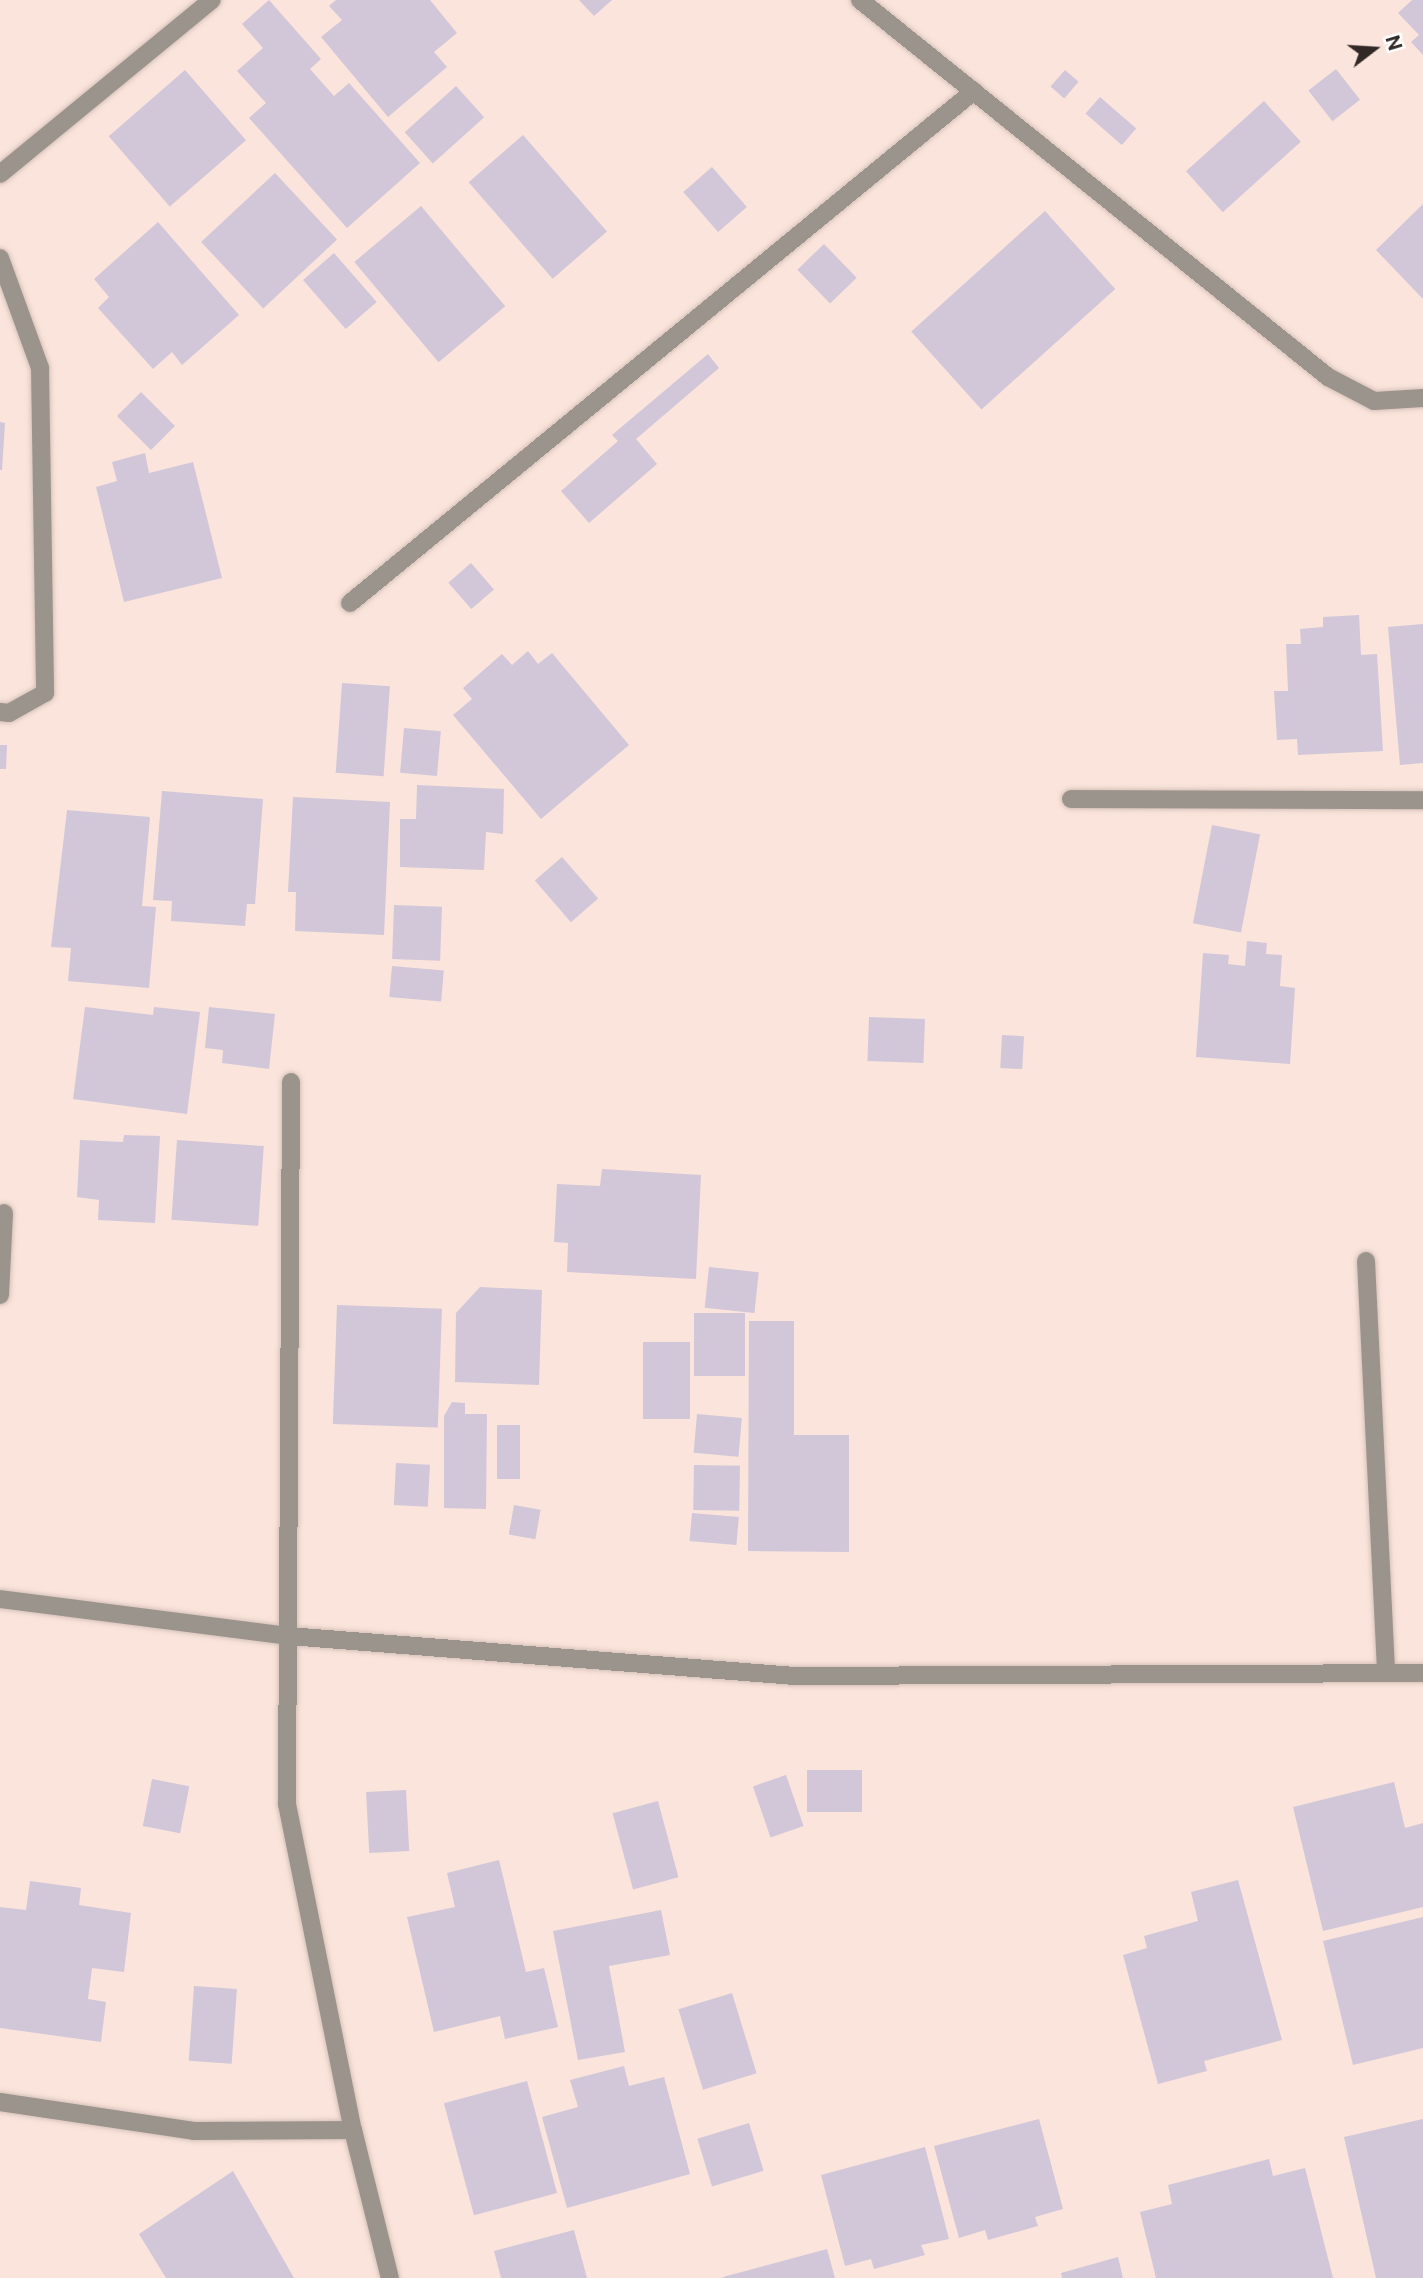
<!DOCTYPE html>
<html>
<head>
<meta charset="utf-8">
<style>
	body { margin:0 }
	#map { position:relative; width:1423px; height:2278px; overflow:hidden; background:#fae4db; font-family:"Public Sans",sans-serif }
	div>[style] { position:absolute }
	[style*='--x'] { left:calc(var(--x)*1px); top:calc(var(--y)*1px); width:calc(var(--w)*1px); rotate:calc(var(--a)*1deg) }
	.building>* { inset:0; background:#d2c7d9; transform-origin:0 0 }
	.roads { filter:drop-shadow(0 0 2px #d6c2ba) drop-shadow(0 0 2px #d6c2ba) }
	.minor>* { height:18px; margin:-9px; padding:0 9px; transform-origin:9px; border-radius:9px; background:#9b948d }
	span { translate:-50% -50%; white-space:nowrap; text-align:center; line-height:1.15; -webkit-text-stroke:6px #fff; paint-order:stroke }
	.north { position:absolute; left:1339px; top:14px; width:70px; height:70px; -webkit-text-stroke:5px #fff; paint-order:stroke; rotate:73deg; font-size:19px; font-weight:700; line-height:28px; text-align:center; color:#312926 }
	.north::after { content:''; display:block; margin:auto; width:24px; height:32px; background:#312926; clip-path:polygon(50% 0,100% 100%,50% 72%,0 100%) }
</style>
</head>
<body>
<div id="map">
	<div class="building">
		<i style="clip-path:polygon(269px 0,321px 59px,310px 69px,334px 96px,349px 83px,420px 163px,347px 228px,249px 118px,266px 103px,237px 71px,263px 48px,242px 24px)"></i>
		<i style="clip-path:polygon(336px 0,430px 0,457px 33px,434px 52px,447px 67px,388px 117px,321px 37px,342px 20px,329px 6px)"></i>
		<i style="clip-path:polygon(579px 0,612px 0,594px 16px)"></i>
		<i style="clip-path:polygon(1412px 0,1423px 0,1423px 55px,1411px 42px,1419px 35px,1398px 13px)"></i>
		<i style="left:1336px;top:69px;width:39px;height:35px;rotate:52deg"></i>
		<i style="left:185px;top:70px;width:93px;height:101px;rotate:49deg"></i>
		<i style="left:1065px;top:70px;width:18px;height:22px;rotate:41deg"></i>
		<i style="left:456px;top:86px;width:42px;height:69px;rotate:48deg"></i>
		<i style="left:1100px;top:97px;width:48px;height:22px;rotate:41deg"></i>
		<i style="left:1264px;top:101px;width:55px;height:105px;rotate:48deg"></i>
		<i style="left:523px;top:135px;width:128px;height:72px;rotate:49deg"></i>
		<i style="left:712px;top:167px;width:53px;height:38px;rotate:49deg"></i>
		<i style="left:275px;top:173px;width:91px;height:101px;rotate:47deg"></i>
		<i style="clip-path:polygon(1423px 204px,1423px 299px,1376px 250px)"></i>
		<i style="left:421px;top:206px;width:131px;height:87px;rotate:50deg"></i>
		<i style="left:1045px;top:211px;width:105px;height:180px;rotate:48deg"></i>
		<i style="clip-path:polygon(158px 222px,239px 315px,182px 365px,172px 352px,153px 369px,98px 308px,109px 297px,94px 279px)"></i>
		<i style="left:824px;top:244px;width:47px;height:37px;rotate:46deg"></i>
		<i style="left:334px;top:253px;width:65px;height:41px;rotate:49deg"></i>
		<i style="clip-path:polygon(708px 354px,719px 368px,636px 439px,657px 464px,589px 523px,561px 491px,618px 441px,612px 435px)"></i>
		<i style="left:141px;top:392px;width:48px;height:34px;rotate:45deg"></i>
		<i style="clip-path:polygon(0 422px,5px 423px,2px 470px,0 470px)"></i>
		<i style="clip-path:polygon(145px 453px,149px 473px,193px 462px,222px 578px,124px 602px,96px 487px,117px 481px,112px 462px)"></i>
		<i style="left:471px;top:563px;width:35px;height:30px;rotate:49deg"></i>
		<i style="clip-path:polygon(1359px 615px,1361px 655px,1377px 654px,1383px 751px,1298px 755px,1297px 739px,1277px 740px,1274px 691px,1288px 691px,1286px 644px,1301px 644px,1300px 629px,1323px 627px,1323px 617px)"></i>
		<i style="clip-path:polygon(1423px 624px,1423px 763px,1400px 765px,1388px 627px)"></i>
		<i style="clip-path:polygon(528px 651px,538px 664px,552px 653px,629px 745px,541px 819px,453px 715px,472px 699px,463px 688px,502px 654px,512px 665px)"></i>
		<i style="left:342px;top:683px;width:48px;height:90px;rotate:4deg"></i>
		<i style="left:404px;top:728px;width:37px;height:45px;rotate:5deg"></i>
		<i style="clip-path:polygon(0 745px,7px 745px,6px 769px,0 769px)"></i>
		<i style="clip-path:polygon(417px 785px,504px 789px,503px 834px,486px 832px,484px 870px,400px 867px,400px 819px,416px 819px)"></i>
		<i style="clip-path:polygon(162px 791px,263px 799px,255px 904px,247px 904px,245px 926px,171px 921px,172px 901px,153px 900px)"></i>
		<i style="clip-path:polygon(293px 797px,390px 802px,384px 935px,295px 931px,296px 892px,288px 892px)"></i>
		<i style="clip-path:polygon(67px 810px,150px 817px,142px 906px,156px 907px,149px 988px,68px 981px,71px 948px,51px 947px)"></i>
		<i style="left:1212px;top:825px;width:49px;height:100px;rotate:11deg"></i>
		<i style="left:562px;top:857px;width:55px;height:36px;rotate:49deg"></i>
		<i style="left:394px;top:905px;width:48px;height:54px;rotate:2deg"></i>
		<i style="clip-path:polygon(1247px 941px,1267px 943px,1266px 954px,1282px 955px,1280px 986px,1295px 988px,1290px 1064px,1196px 1057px,1203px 953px,1229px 955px,1228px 964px,1245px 966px)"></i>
		<i style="left:392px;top:966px;width:52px;height:31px;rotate:5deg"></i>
		<i style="clip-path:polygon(85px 1007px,153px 1015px,154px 1007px,200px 1012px,187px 1114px,73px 1099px)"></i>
		<i style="clip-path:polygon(209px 1007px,275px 1014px,269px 1069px,222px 1063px,223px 1050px,205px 1048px)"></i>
		<i style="left:869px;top:1017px;width:56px;height:44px;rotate:2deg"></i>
		<i style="left:1002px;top:1035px;width:22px;height:33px;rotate:3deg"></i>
		<i style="clip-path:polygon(124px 1135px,160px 1136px,155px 1223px,98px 1220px,99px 1200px,77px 1197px,80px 1140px,123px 1142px)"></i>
		<i style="left:177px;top:1140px;width:87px;height:80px;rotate:4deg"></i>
		<i style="clip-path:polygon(602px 1169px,701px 1175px,696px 1279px,567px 1272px,568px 1243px,554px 1242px,557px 1184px,600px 1186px)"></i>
		<i style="left:709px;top:1267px;width:50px;height:41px;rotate:6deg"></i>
		<i style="clip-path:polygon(480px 1287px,542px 1290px,539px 1385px,455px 1382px,456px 1313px)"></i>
		<i style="left:337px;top:1305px;width:105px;height:119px;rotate:2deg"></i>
		<i style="left:694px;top:1313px;width:51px;height:63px"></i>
		<i style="clip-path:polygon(749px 1321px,794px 1321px,794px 1435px,849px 1435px,849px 1552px,748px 1551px)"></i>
		<i style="left:643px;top:1342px;width:47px;height:77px"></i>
		<i style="clip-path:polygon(452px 1402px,465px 1403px,465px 1414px,487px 1414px,486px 1509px,444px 1508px,444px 1416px)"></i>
		<i style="left:697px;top:1414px;width:45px;height:39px;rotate:5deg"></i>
		<i style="left:497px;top:1425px;width:23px;height:54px"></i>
		<i style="left:396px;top:1463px;width:34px;height:42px;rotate:3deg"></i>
		<i style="left:694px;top:1465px;width:46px;height:45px;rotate:1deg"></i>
		<i style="left:514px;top:1505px;width:27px;height:30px;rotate:10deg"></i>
		<i style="left:692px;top:1513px;width:47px;height:28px;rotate:5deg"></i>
		<i style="left:807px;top:1770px;width:55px;height:42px"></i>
		<i style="left:786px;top:1775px;width:54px;height:35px;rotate:71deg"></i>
		<i style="left:152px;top:1779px;width:38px;height:48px;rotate:11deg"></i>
		<i style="clip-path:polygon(1394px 1782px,1405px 1828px,1423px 1823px,1423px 1907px,1323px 1931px,1293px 1807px)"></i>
		<i style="left:406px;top:1790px;width:61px;height:40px;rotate:87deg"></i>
		<i style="left:658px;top:1801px;width:79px;height:47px;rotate:75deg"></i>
		<i style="clip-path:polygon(499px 1860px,526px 1972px,544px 1968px,558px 2027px,505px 2039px,500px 2016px,434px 2032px,407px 1917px,455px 1907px,447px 1873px)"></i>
		<i style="clip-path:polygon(1238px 1880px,1282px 2040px,1204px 2061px,1207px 2071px,1158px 2084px,1123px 1955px,1147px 1948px,1144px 1936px,1198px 1921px,1191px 1892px)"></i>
		<i style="clip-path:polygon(30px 1881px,81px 1888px,79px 1905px,131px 1913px,124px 1972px,92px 1968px,88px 1999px,106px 2002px,101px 2042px,0 2028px,0 1907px,26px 1910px)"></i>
		<i style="clip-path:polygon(661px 1910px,670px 1955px,609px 1966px,625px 2052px,578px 2060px,553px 1931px)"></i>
		<i style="clip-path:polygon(1423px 1917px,1423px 2048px,1353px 2065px,1323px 1941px)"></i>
		<i style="left:194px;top:1986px;width:43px;height:75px;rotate:4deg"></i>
		<i style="left:732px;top:1993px;width:84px;height:56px;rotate:73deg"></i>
		<i style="clip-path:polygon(624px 2066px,629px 2086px,664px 2077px,690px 2174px,567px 2208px,542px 2117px,578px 2107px,570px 2080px)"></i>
		<i style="left:527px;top:2081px;width:116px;height:86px;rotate:75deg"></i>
		<i style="clip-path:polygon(1039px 2119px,1063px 2209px,1035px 2217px,1038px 2226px,988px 2240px,985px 2230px,959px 2238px,934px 2146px)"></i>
		<i style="clip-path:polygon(1423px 2119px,1423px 2278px,1376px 2278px,1344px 2137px)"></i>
		<i style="left:749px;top:2123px;width:50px;height:54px;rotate:73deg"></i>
		<i style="clip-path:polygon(925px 2147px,949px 2239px,921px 2245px,925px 2255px,874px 2269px,871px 2259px,845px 2266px,821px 2175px)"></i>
		<i style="clip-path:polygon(1269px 2159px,1273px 2176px,1305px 2168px,1333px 2278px,1156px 2278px,1140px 2212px,1172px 2204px,1168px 2185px)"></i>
		<i style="clip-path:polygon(233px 2171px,294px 2278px,166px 2278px,139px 2234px)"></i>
		<i style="clip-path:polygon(574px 2230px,587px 2278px,501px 2278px,494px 2251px)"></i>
		<i style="clip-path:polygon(827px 2249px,835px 2278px,723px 2278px,723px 2277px)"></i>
		<i style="clip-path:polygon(1118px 2257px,1123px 2278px,1062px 2278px,1061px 2273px)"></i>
	</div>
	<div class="roads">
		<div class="minor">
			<i style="--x:860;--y:0;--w:601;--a:38.85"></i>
			<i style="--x:1328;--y:377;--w:52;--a:27.6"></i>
			<i style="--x:1374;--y:401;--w:49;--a:-3.5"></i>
			<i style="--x:0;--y:174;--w:274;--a:-39.4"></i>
			<i style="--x:0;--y:258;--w:117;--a:70"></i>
			<i style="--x:40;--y:368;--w:325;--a:89.1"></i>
			<i style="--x:45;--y:693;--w:41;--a:150.9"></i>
			<i style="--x:9;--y:713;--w:9;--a:-174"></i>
			<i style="--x:350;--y:603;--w:807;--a:-39.37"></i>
			<i style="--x:1071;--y:799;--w:352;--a:0.2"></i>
			<i style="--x:291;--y:1082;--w:722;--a:90.32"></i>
			<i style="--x:287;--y:1804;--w:333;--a:78.6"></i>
			<i style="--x:353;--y:2130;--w:153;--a:76"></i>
			<i style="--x:1366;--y:1261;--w:411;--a:87.2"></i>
			<i style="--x:0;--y:1295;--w:82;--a:-87.2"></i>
			<i style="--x:0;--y:1599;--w:291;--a:7.3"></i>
			<i style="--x:289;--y:1636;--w:508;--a:4.52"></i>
			<i style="--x:795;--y:1676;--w:628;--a:-0.27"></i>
			<i style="--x:0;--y:2102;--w:196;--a:8.5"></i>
			<i style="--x:194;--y:2131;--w:159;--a:-0.4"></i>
		</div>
	</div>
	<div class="north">N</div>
</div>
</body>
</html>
